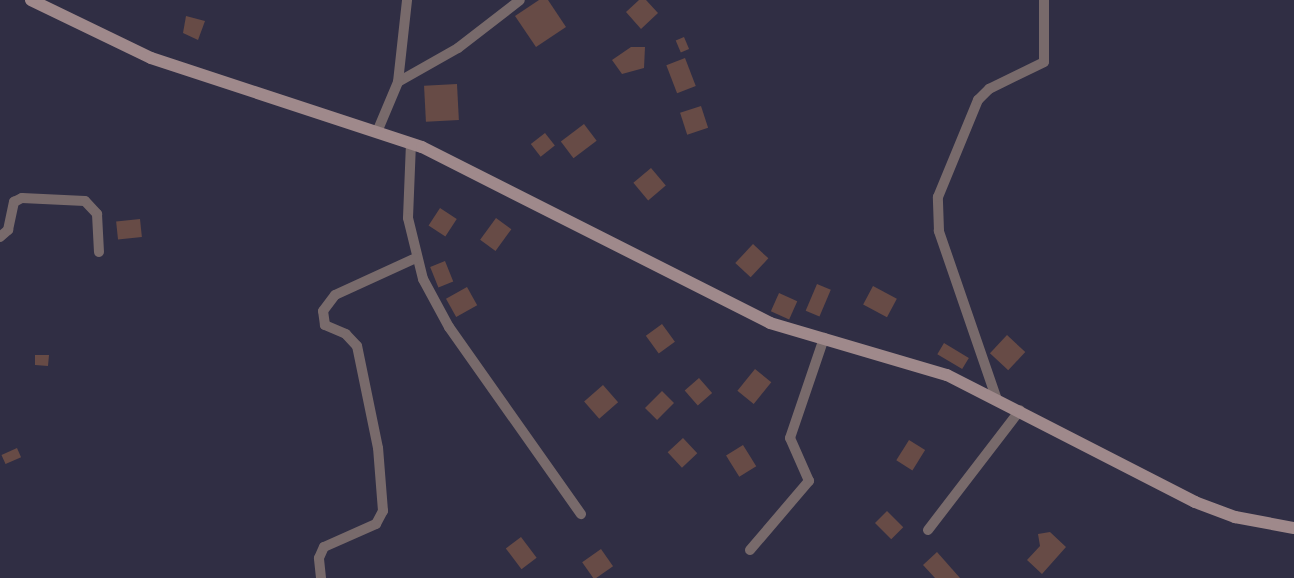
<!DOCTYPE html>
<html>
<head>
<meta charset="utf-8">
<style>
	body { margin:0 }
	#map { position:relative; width:1294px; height:578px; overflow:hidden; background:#302e44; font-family:"Source Serif 4",serif }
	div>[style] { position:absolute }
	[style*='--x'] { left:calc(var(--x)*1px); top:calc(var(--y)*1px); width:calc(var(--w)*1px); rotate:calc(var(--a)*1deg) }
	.building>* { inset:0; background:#674b46; transform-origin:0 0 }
	.street>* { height:10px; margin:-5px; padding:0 5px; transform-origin:5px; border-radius:5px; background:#786a6b }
	.secondary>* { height:12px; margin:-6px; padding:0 6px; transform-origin:6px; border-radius:6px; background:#9f898b }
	span { translate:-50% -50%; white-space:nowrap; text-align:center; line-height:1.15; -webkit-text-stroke:4px #262439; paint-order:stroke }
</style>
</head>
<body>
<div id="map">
	<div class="building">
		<i style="clip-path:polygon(539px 0,548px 0,566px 27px,536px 47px,515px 16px)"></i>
		<i style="clip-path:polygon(639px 0,646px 0,658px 13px,641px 29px,626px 12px)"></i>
		<i style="clip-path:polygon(186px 16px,205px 21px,198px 40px,183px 33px)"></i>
		<i style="left:684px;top:37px;width:13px;height:9px;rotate:67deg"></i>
		<i style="clip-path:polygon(631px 47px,645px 47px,644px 68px,622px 74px,612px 60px)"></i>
		<i style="left:685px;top:58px;width:30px;height:20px;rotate:69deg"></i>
		<i style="left:457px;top:84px;width:36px;height:33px;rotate:87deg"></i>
		<i style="left:701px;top:106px;width:23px;height:22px;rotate:72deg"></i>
		<i style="left:584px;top:124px;width:21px;height:29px;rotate:53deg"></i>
		<i style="left:545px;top:133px;width:16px;height:18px;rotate:52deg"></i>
		<i style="left:651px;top:168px;width:23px;height:23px;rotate:50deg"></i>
		<i style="left:440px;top:208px;width:20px;height:21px;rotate:33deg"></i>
		<i style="left:496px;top:218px;width:19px;height:27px;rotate:36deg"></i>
		<i style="left:140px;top:219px;width:18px;height:24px;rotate:84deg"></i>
		<i style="left:753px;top:244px;width:21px;height:26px;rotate:43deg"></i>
		<i style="left:445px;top:261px;width:22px;height:16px;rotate:68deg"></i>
		<i style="left:817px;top:284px;width:15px;height:29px;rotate:23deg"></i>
		<i style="left:873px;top:286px;width:27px;height:21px;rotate:28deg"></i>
		<i style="left:467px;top:287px;width:21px;height:24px;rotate:61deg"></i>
		<i style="left:779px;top:293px;width:20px;height:20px;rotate:24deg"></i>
		<i style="left:662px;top:324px;width:22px;height:20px;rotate:54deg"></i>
		<i style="left:1007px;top:335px;width:25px;height:25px;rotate:43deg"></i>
		<i style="left:944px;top:343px;width:29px;height:13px;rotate:31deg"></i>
		<i style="clip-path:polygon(35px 355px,49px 355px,48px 366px,35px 365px)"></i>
		<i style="left:755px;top:369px;width:21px;height:28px;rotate:39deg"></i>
		<i style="left:699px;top:378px;width:20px;height:19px;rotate:49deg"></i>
		<i style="left:603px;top:385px;width:23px;height:25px;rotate:49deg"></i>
		<i style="left:662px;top:391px;width:17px;height:24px;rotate:45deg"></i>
		<i style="left:683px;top:438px;width:21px;height:21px;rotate:47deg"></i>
		<i style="left:909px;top:440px;width:19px;height:24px;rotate:32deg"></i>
		<i style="left:743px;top:445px;width:25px;height:20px;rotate:58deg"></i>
		<i style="left:17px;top:448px;width:10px;height:17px;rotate:66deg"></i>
		<i style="left:887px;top:511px;width:23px;height:17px;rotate:45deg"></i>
		<i style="clip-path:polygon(1050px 532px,1066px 547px,1042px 574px,1027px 560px,1040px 546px,1038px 534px)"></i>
		<i style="left:521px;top:537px;width:26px;height:19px;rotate:53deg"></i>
		<i style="left:601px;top:549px;width:21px;height:23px;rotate:55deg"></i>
		<i style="clip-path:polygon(937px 552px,960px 578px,935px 578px,923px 565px)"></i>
	</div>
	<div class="street">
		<i style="--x:398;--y:82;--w:69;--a:-29.5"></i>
		<i style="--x:458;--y:48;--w:78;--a:-37.7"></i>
		<i style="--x:377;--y:132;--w:54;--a:-67.2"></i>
		<i style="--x:398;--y:82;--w:82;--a:-83.7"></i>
		<i style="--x:411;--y:143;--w:75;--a:92.3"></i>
		<i style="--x:408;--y:218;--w:63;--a:76.2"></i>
		<i style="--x:423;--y:279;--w:55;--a:61.6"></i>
		<i style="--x:449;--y:327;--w:229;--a:54.8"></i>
		<i style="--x:0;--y:237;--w:11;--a:-41"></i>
		<i style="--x:8;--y:230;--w:29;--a:-78"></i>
		<i style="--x:14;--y:202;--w:9;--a:-27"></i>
		<i style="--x:22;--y:198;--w:63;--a:2.7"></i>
		<i style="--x:85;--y:201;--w:18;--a:47"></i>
		<i style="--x:97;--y:214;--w:38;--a:87"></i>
		<i style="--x:996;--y:397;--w:176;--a:-109"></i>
		<i style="--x:939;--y:231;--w:34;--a:-92"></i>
		<i style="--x:938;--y:197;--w:105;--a:-67.6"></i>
		<i style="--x:978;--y:100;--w:16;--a:-45"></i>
		<i style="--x:989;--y:89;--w:61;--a:-26.1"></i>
		<i style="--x:1044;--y:62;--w:62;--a:-90"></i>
		<i style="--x:928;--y:530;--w:151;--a:-52.5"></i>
		<i style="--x:750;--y:550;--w:91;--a:-49.5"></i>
		<i style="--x:809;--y:481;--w:47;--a:-113.8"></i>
		<i style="--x:790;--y:438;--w:106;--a:-71.2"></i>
		<i style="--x:321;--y:578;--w:20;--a:-96"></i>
		<i style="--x:319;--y:558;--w:12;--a:-66"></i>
		<i style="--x:324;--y:547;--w:57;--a:-23.9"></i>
		<i style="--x:376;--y:524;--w:15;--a:-62"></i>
		<i style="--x:383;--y:511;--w:63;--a:-94.5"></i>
		<i style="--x:378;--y:448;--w:104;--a:-101.6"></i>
		<i style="--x:357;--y:346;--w:16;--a:-133"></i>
		<i style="--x:346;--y:334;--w:23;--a:-157"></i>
		<i style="--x:325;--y:325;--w:14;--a:-98"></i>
		<i style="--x:323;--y:311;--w:20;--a:-53"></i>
		<i style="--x:335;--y:295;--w:89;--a:-24.6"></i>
	</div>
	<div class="secondary">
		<i style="--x:31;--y:0;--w:133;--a:25.8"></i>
		<i style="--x:151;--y:58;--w:285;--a:18.2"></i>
		<i style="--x:422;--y:147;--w:390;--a:26.8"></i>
		<i style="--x:770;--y:323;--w:184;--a:16.4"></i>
		<i style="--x:947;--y:375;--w:279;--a:27.1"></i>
		<i style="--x:1195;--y:502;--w:43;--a:20.6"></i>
		<i style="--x:1235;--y:517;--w:60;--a:10.6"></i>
	</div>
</div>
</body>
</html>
